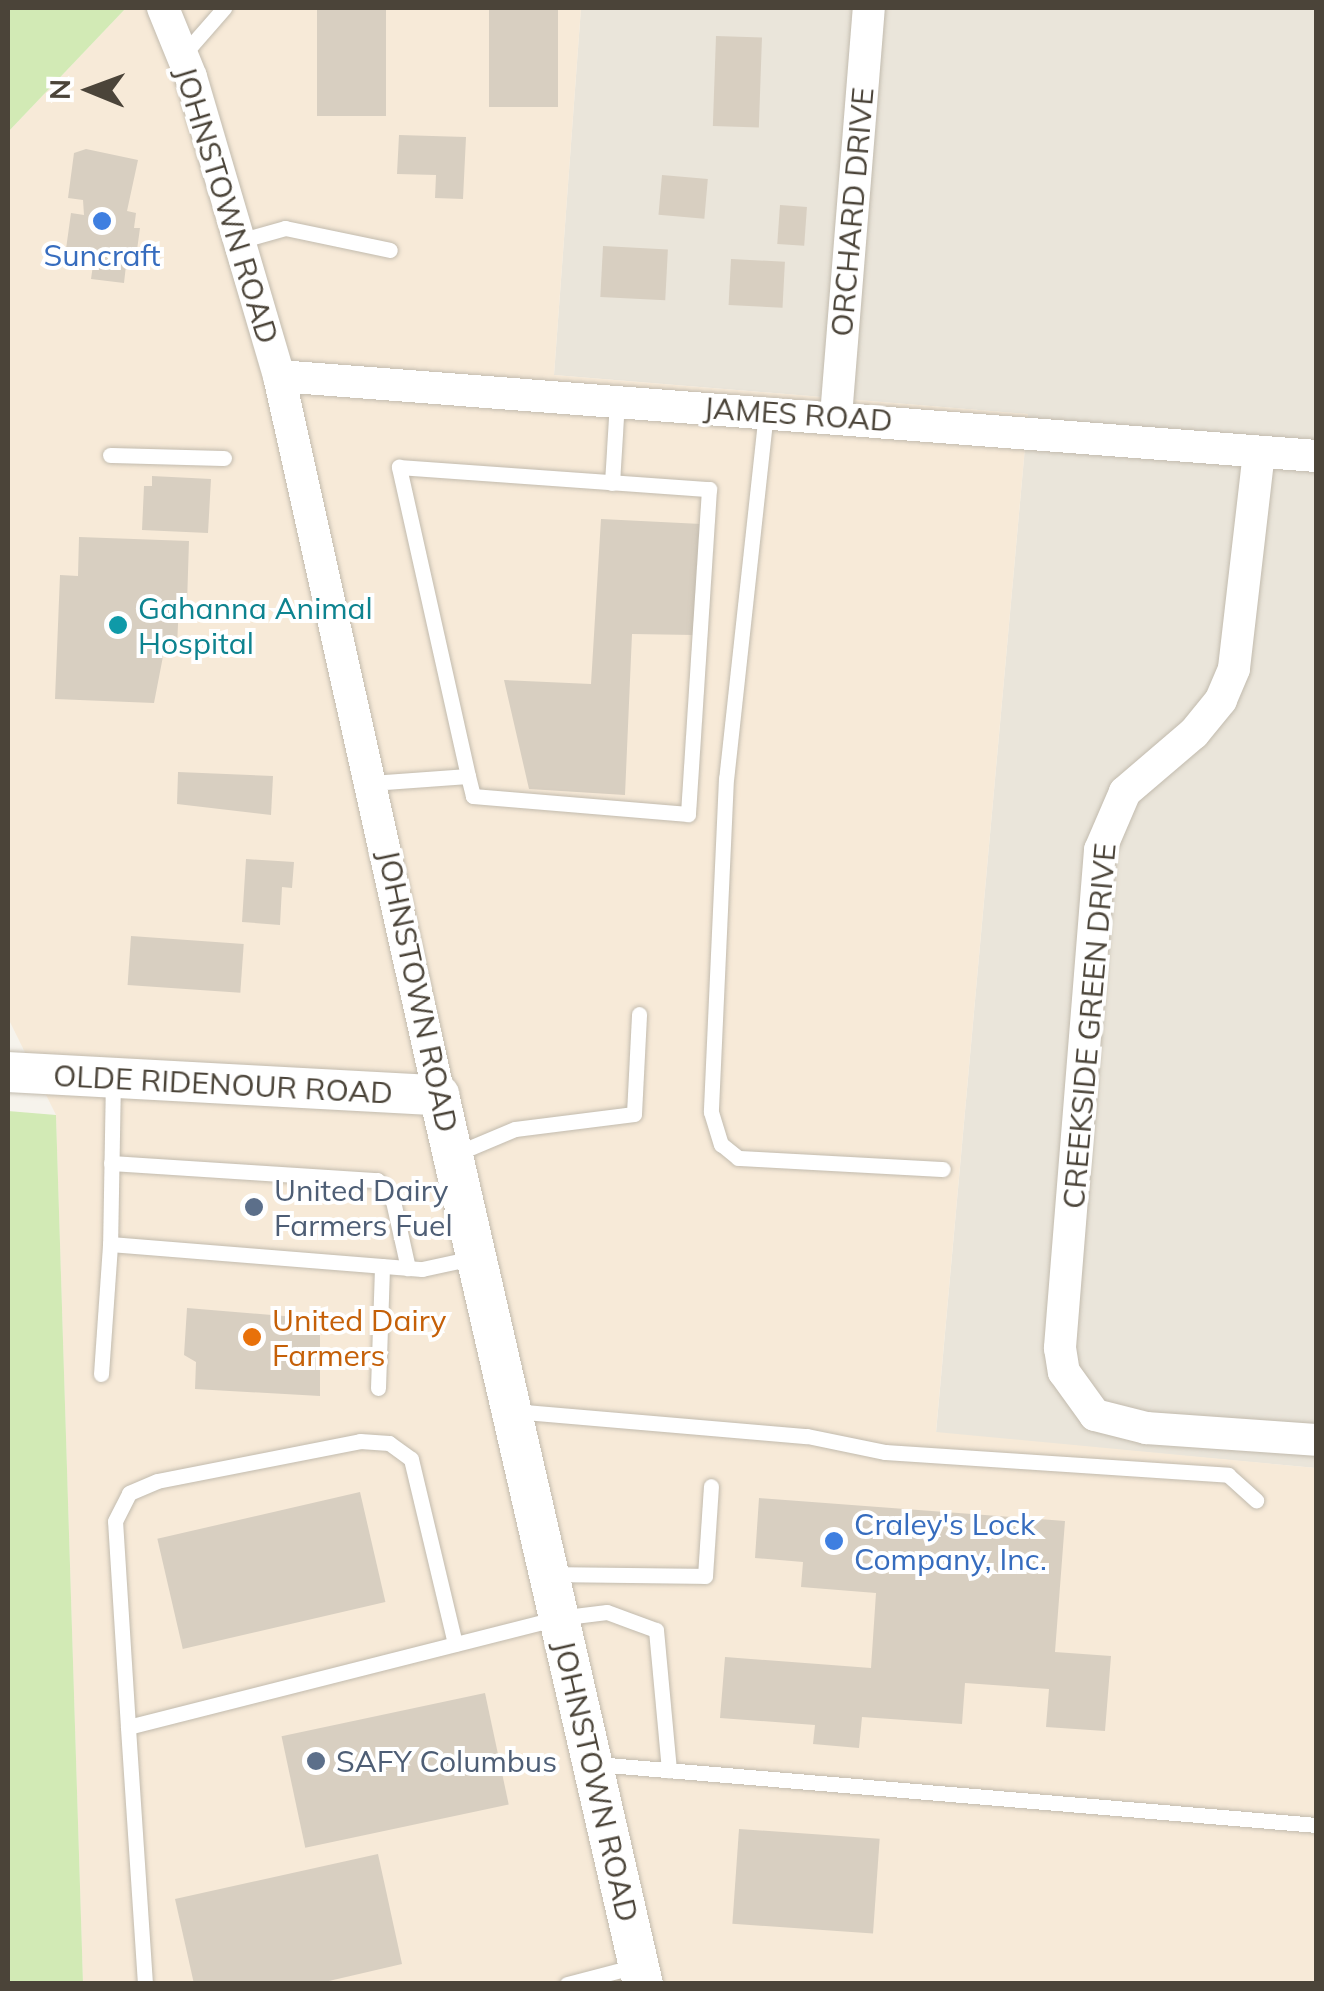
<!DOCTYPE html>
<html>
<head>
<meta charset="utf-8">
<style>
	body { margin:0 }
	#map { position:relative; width:1324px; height:1991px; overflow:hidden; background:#f6f3ec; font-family:Mulish,sans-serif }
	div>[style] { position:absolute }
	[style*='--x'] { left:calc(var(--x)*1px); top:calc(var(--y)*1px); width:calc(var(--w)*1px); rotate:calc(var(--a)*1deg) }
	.residential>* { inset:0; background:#eae5da }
	.commercial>* { inset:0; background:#f7ead8 }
	.green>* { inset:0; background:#d2eab5 }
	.building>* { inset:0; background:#d8cfc1; transform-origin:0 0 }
	.roads { filter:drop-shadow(0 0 2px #c2bbae) drop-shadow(0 0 2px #c2bbae) }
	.service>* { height:15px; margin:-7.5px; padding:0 7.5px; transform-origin:7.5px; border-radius:7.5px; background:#fff }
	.minor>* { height:32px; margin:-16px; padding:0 16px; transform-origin:16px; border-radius:16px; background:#fff }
	.tertiary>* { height:40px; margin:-20px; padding:0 20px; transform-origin:20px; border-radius:20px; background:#fff }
	.dots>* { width:28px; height:28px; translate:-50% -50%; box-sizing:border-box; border:5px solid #fff; border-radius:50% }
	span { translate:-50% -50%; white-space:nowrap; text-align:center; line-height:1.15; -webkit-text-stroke:8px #fff; paint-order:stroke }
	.street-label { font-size:30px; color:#4b4439 }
	.shop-label { font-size:30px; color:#366cbe }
	.left { translate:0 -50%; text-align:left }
	.culture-label { font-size:30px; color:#0d838f }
	.service-label { font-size:30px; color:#4e5e75 }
	.food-label { font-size:30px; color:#c56008 }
	.frame { position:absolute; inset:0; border:10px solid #4b4439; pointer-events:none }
	.north { position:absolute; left:40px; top:40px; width:100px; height:100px; -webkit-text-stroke:8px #fff; paint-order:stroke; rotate:271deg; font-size:28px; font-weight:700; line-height:40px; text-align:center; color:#4b4439 }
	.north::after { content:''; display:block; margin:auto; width:35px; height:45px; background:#4b4439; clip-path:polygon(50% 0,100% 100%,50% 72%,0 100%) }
</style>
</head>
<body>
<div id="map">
	<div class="residential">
		<i style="clip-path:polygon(581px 8px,1316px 8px,1316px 1468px,936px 1433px,1028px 414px,554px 375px)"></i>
	</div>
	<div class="commercial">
		<i style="clip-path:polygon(126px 8px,581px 8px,554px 375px,1028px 414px,936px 1432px,1316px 1468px,1316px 1983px,83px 1983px,56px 1115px,8px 1018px,8px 132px)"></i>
	</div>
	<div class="green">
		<i style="clip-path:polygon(8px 8px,126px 8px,8px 132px)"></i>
		<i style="clip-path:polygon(8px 1111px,56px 1115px,83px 1983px,8px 1983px)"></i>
	</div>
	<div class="building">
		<i style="left:317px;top:8px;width:69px;height:108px"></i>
		<i style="left:489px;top:8px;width:69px;height:99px"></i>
		<i style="left:716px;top:36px;width:46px;height:90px;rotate:2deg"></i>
		<i style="clip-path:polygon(399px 135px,466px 137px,463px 199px,435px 198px,436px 175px,397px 174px)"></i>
		<i style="clip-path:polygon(86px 149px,138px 160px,127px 211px,136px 213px,134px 228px,140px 228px,137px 250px,128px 248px,124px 283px,91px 279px,94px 258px,66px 249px,71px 213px,84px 215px,83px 200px,68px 198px,74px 153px)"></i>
		<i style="left:662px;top:175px;width:46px;height:40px;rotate:5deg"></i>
		<i style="left:780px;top:205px;width:27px;height:39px;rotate:4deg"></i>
		<i style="left:603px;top:246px;width:65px;height:51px;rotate:3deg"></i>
		<i style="left:731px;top:259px;width:54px;height:46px;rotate:3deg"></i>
		<i style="clip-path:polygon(152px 476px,211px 479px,208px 533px,142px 530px,144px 486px,152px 486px)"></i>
		<i style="clip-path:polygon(601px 519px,701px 524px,694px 635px,632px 634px,625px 795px,529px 789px,504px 680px,591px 684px)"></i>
		<i style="clip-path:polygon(79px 537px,189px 541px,187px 604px,179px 603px,177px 646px,165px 646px,154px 703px,55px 699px,60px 575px,78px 576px)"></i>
		<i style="clip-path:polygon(178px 772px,273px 776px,271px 815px,177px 804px)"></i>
		<i style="clip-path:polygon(246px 859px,294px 862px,292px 888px,282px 887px,280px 925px,242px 922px)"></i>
		<i style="left:131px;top:936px;width:113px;height:49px;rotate:4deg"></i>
		<i style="clip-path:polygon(187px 1308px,320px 1319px,320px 1396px,195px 1389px,196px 1362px,184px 1355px)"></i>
		<i style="left:360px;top:1492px;width:113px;height:208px;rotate:77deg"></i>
		<i style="clip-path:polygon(759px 1498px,1065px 1521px,1055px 1652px,1111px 1656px,1105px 1731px,1046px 1727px,1049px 1689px,965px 1683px,962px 1724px,862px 1717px,859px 1748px,813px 1744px,815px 1725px,720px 1718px,725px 1657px,871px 1668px,876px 1593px,801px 1587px,803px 1562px,755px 1558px)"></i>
		<i style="left:485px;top:1693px;width:114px;height:208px;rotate:78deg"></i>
		<i style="left:739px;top:1829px;width:141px;height:95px;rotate:4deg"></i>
		<i style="clip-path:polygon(378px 1854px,402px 1964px,316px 1984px,194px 1984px,175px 1899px)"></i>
	</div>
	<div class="roads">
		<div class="service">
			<i style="--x:182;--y:56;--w:64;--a:-48.8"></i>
			<i style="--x:239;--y:241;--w:48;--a:-15.8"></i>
			<i style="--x:285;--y:228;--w:107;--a:11.8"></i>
			<i style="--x:766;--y:412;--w:368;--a:96.2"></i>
			<i style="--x:726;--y:778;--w:334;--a:92.6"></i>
			<i style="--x:711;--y:1112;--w:34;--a:73"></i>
			<i style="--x:721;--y:1144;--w:22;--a:39"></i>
			<i style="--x:738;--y:1158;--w:205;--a:3.1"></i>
			<i style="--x:110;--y:455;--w:114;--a:1.5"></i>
			<i style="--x:612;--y:483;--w:81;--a:-86.5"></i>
			<i style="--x:371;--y:783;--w:97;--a:-4.1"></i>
			<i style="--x:468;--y:776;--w:317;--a:-102.6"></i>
			<i style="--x:399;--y:467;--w:311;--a:4.1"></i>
			<i style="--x:709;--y:489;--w:326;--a:93.7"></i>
			<i style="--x:688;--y:814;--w:216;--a:-175.2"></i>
			<i style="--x:473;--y:796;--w:21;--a:-104"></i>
			<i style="--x:113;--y:1078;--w:166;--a:91"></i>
			<i style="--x:110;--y:1244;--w:313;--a:4.6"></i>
			<i style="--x:422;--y:1269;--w:52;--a:-12.2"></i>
			<i style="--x:453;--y:1155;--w:67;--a:-22.8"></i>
			<i style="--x:515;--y:1129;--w:120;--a:-7.2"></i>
			<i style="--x:634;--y:1114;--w:100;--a:-87.1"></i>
			<i style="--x:111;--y:1163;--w:267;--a:3.7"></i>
			<i style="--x:377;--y:1180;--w:26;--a:53"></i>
			<i style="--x:393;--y:1201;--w:69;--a:77.4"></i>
			<i style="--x:101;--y:1374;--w:130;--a:-86"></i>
			<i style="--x:378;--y:1388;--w:122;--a:-88.1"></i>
			<i style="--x:513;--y:1411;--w:295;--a:4.9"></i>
			<i style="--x:807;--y:1436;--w:80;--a:11.6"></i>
			<i style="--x:885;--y:1452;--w:344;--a:3.8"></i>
			<i style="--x:1228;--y:1475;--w:38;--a:42"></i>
			<i style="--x:552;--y:1574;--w:153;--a:0.7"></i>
			<i style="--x:705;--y:1576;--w:90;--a:-86.2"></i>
			<i style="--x:128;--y:1727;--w:206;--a:-93.6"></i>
			<i style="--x:115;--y:1521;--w:31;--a:-63"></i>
			<i style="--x:129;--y:1493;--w:30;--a:-23"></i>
			<i style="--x:157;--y:1481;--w:207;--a:-11.1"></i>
			<i style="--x:360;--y:1441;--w:29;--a:4"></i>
			<i style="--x:389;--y:1443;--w:27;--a:36"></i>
			<i style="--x:411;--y:1459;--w:190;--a:76.6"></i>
			<i style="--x:596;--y:1764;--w:723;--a:4.84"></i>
			<i style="--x:145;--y:1984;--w:258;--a:-93.8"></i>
			<i style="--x:128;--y:1727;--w:444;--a:-14.2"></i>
			<i style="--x:558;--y:1618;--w:49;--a:-7"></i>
			<i style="--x:607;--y:1612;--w:52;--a:20.2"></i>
			<i style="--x:656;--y:1630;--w:141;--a:84.7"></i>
			<i style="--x:567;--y:1984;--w:71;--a:-14.6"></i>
		</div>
		<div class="minor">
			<i style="--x:163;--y:8;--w:74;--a:67.9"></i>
			<i style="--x:191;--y:77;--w:312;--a:73.6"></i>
			<i style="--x:279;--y:376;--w:737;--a:77.45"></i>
			<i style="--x:279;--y:376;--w:1040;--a:4.41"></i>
			<i style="--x:836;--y:416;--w:409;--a:-85.4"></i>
			<i style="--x:1259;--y:452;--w:218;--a:96.6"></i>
			<i style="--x:1234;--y:669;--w:34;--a:113"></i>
			<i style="--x:1221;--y:700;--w:43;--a:129.3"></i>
			<i style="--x:1194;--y:733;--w:91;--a:139.5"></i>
			<i style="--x:1125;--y:792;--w:63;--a:113.3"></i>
			<i style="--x:1100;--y:850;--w:500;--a:94.6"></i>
			<i style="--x:1060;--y:1348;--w:24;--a:81"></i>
			<i style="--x:1064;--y:1372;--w:53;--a:54.2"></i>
			<i style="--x:1095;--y:1415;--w:53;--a:14.3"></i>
			<i style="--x:1146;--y:1428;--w:170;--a:4"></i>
		</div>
		<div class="tertiary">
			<i style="--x:8;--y:1072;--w:432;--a:3.1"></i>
			<i style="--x:439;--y:1095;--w:912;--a:77.08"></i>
		</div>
	</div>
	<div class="dots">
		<i style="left:102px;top:221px;background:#3f7fe0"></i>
		<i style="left:118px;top:625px;background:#0f9aa8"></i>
		<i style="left:254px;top:1207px;background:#5c6f8a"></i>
		<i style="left:252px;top:1337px;background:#e8710a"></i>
		<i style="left:834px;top:1541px;background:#3f7fe0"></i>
		<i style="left:316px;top:1761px;background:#5c6f8a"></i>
	</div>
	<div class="street-label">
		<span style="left:227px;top:205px;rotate:73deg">JOHNSTOWN ROAD</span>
		<span style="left:852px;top:212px;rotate:-85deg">ORCHARD DRIVE</span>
		<span style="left:798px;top:414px;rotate:4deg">JAMES ROAD</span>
		<span style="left:418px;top:991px;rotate:78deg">JOHNSTOWN ROAD</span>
		<span style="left:1089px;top:1026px;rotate:-85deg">CREEKSIDE GREEN DRIVE</span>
		<span style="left:223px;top:1084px;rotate:3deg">OLDE RIDENOUR ROAD</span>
		<span style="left:596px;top:1781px;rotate:77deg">JOHNSTOWN ROAD</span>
	</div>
	<div class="shop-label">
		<span style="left:102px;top:255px">Suncraft</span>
		<span class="left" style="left:854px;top:1541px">Craley's Lock<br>Company, Inc.</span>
	</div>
	<div class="culture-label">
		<span class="left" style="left:138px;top:625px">Gahanna Animal<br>Hospital</span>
	</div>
	<div class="service-label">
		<span class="left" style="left:274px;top:1207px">United Dairy<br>Farmers Fuel</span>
		<span class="left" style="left:336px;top:1761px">SAFY Columbus</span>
	</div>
	<div class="food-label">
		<span class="left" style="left:272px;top:1337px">United Dairy<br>Farmers</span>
	</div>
	<div class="frame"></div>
	<div class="north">N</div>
</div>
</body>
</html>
